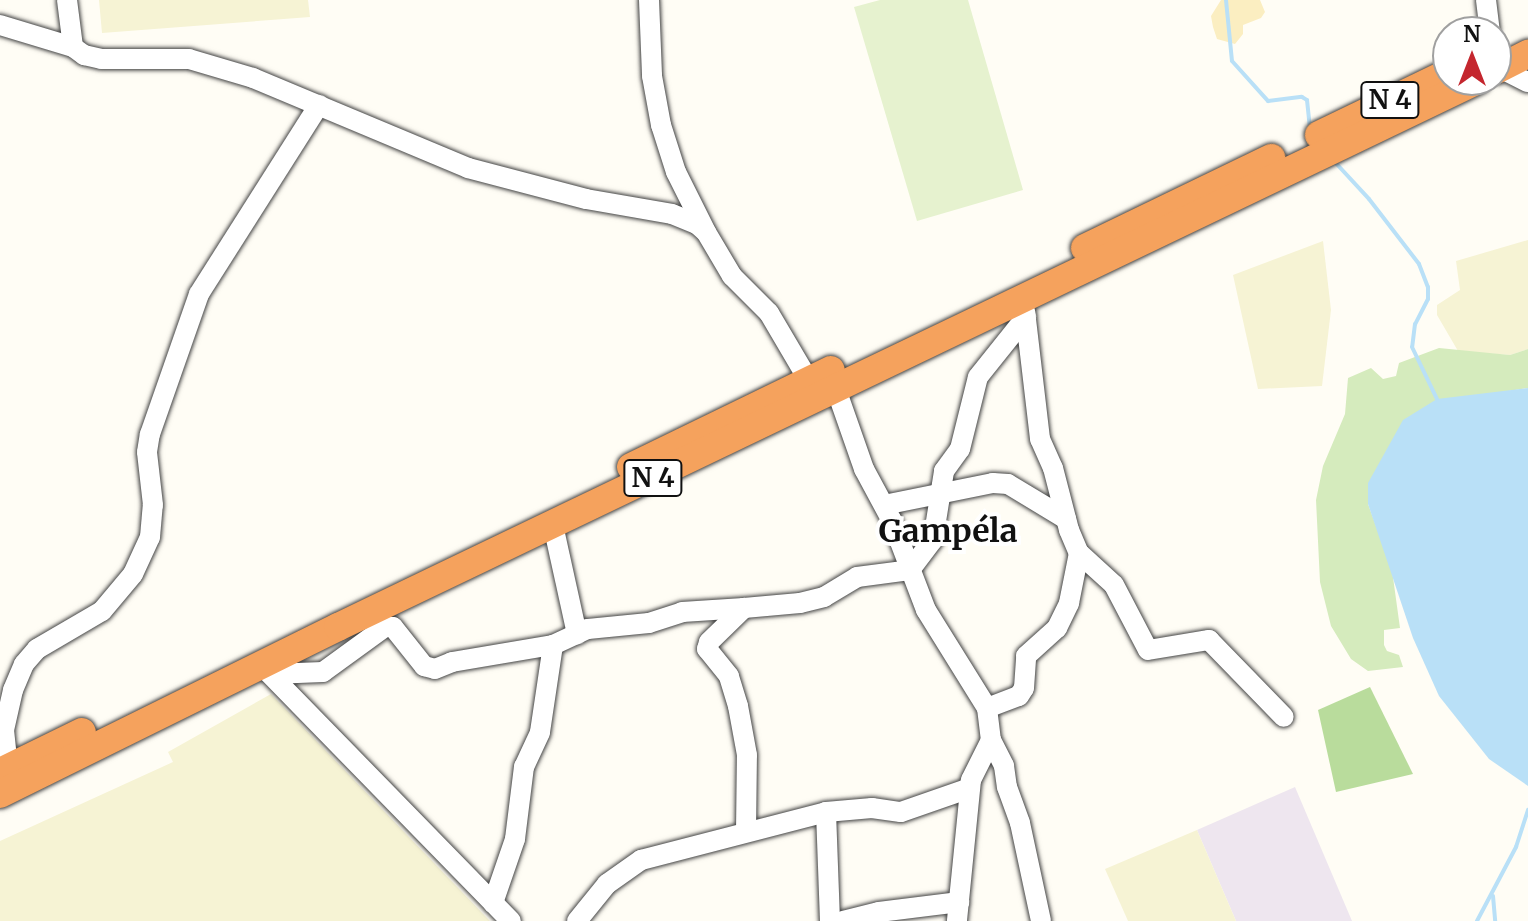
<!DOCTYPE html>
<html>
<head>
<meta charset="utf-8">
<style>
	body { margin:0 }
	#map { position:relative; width:1528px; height:921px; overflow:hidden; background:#fffdf5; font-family:Merriweather,serif }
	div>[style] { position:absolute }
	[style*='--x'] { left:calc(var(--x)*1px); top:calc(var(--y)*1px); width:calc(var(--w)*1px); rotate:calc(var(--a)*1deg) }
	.industrial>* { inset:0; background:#eee6ef }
	.farmland>* { inset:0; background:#f6f3d4 }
	.green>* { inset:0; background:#d5ebbd }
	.forest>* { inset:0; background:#b9dc9c }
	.sand>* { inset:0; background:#fbeec1 }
	.pitch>* { inset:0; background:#e6f2cf }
	.water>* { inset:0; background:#b9e0f7 }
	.stream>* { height:4px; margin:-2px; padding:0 2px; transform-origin:2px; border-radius:2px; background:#b9e0f7 }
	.roads { filter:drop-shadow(0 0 2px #444) drop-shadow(0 0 2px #444) }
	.minor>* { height:20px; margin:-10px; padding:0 10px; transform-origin:10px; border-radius:10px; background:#fff }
	.highway>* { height:28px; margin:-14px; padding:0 14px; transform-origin:14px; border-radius:14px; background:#f5a25d }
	span { translate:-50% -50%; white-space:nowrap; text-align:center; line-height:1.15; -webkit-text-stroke:8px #fff; paint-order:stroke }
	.shield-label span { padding:2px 6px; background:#fff; border:2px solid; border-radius:6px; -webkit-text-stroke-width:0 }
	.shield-label { font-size:26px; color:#111; font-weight:700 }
	.quarter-label { font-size:32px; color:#111; font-weight:700 }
	.north { position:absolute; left:1432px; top:16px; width:80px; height:80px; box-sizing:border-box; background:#fff; border:2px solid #a0a0a0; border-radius:50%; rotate:0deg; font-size:22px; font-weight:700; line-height:32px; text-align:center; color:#111 }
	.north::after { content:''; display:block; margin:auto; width:28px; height:36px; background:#c4262e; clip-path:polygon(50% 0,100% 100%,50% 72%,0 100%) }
</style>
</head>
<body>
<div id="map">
	<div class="industrial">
		<i style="clip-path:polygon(1295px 787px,1352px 921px,1236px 921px,1197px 830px)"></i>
	</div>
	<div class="farmland">
		<i style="clip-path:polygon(99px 0,308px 0,310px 17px,102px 33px)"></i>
		<i style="clip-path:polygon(1528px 240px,1528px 349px,1510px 355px,1458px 351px,1437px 315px,1437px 305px,1460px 290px,1456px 261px)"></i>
		<i style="clip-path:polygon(1323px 241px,1331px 310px,1322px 386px,1258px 389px,1233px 275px)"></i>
		<i style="clip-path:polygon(271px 694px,490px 921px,0 921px,0 841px,173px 762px,168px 752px)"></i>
		<i style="clip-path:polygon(1197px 830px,1236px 921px,1128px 921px,1105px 869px)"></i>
	</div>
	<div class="green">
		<i style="clip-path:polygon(1439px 348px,1510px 355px,1528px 349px,1528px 388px,1490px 394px,1368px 504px,1392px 570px,1400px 628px,1384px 630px,1384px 645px,1387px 651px,1399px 655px,1403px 667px,1368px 671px,1351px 659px,1331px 626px,1320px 582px,1316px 500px,1323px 466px,1345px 414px,1348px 378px,1371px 368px,1383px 379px,1396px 376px,1399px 363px)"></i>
	</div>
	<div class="forest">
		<i style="clip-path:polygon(1370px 687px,1413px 774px,1336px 792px,1318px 710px)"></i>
	</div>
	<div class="sand">
		<i style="clip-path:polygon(1221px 0,1260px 0,1265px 12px,1261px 18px,1243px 25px,1243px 34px,1235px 44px,1217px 39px,1213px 27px,1211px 16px)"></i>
	</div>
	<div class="pitch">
		<i style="clip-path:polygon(880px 0,968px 0,1023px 190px,917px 221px,854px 7px)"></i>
	</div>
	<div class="water">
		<i style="clip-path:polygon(1528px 388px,1528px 786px,1489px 759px,1439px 696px,1413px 638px,1368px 504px,1368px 483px,1403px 420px,1437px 399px)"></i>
	</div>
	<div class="stream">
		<i style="--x:1226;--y:0;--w:61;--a:84.4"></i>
		<i style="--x:1232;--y:61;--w:54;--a:48"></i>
		<i style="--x:1268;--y:101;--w:34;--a:-7"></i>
		<i style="--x:1302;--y:97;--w:6;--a:31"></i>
		<i style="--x:1307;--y:100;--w:28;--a:84"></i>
		<i style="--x:1333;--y:160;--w:53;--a:47.3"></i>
		<i style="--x:1369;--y:199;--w:82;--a:52.4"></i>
		<i style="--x:1419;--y:264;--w:25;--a:69"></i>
		<i style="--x:1428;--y:287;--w:12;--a:90"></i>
		<i style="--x:1428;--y:299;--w:28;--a:117"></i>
		<i style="--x:1415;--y:324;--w:23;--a:97"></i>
		<i style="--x:1412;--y:347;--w:58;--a:64.3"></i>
		<i style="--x:1493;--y:896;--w:25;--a:85"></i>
		<i style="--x:1477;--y:921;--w:84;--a:-62.2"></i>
		<i style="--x:1516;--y:847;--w:39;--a:-72"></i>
	</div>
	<div class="roads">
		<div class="minor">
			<i style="--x:67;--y:0;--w:47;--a:82.7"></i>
			<i style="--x:73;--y:47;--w:14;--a:36"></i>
			<i style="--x:84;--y:55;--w:17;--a:13"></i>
			<i style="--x:101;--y:59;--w:88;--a:0"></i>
			<i style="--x:189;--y:59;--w:67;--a:16.5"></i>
			<i style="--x:253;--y:78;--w:233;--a:22.7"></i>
			<i style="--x:468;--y:168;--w:122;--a:14.7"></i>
			<i style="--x:586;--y:199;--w:87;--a:9.9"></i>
			<i style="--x:672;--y:214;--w:27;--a:22"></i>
			<i style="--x:697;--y:224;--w:12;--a:42"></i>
			<i style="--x:706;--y:232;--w:51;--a:59.4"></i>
			<i style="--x:732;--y:276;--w:52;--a:45"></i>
			<i style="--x:769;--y:313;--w:79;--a:59.5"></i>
			<i style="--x:649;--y:0;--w:76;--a:87.7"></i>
			<i style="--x:652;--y:76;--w:50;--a:79.6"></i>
			<i style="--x:661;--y:125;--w:49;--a:72.3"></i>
			<i style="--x:676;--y:172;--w:65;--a:63.4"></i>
			<i style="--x:1486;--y:0;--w:32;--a:83"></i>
			<i style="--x:0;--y:25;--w:76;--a:16.8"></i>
			<i style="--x:1496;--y:58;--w:11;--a:68"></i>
			<i style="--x:1500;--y:68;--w:31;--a:27"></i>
			<i style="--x:1025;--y:311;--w:129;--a:83.3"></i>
			<i style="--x:1040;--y:439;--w:32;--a:66"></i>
			<i style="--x:1053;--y:468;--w:64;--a:75.5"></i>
			<i style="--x:1069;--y:530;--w:25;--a:67"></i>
			<i style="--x:1079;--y:553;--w:47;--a:42.4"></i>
			<i style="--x:1114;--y:585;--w:73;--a:62.4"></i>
			<i style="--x:1148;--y:650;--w:62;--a:-9.3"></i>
			<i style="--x:1209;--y:640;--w:107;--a:45.8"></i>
			<i style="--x:836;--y:389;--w:85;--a:70.7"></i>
			<i style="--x:864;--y:469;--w:59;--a:61.7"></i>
			<i style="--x:892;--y:521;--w:95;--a:69.1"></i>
			<i style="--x:926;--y:610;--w:115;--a:58.1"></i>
			<i style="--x:987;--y:708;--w:32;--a:83"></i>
			<i style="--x:991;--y:740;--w:45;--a:116.6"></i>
			<i style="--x:971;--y:780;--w:142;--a:95.7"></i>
			<i style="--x:884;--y:505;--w:111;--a:-11.4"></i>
			<i style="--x:993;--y:483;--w:15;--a:4"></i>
			<i style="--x:1008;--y:484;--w:68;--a:31.1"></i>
			<i style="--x:553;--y:525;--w:112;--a:77.6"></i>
			<i style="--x:265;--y:669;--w:352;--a:45.7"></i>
			<i style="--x:272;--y:674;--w:51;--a:-2.2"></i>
			<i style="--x:323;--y:672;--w:77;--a:-36"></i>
			<i style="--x:385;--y:627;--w:8;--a:0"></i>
			<i style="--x:393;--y:627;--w:50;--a:51.5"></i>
			<i style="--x:424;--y:666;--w:11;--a:15"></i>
			<i style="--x:435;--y:669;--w:18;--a:-22"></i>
			<i style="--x:452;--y:662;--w:102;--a:-9.6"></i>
			<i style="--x:553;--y:645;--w:38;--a:-25"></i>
			<i style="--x:588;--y:629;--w:61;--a:-5.6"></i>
			<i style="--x:649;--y:623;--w:35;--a:-18"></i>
			<i style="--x:682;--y:612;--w:62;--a:-3.7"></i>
			<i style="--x:987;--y:708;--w:34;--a:-21"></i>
			<i style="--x:1019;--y:696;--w:9;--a:-58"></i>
			<i style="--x:1024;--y:688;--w:32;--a:-86"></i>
			<i style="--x:1026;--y:656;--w:42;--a:-42.1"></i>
			<i style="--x:1057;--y:628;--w:28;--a:-64"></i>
			<i style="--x:1069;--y:603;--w:51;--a:-78.7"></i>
			<i style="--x:991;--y:740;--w:29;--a:63"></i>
			<i style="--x:1004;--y:766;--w:21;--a:82"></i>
			<i style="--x:1007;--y:787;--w:38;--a:70"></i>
			<i style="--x:1020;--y:823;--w:100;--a:77.9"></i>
			<i style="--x:8;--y:768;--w:38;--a:-96"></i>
			<i style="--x:4;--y:730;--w:41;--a:-77.3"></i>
			<i style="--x:13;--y:690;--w:28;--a:-67"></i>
			<i style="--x:24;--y:664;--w:20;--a:-49"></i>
			<i style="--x:37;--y:649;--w:75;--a:-30.3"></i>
			<i style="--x:102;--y:611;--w:48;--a:-50"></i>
			<i style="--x:133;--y:574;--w:41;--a:-65.3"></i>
			<i style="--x:150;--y:537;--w:32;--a:-85"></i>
			<i style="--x:153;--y:505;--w:53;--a:-96.5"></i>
			<i style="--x:147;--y:452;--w:18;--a:-81"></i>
			<i style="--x:150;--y:434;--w:148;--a:-70.7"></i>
			<i style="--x:199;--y:294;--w:224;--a:-57.6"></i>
			<i style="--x:826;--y:812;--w:109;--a:87.9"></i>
			<i style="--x:746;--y:832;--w:77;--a:-89.3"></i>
			<i style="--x:747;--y:755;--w:50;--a:-100.4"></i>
			<i style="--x:738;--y:706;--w:31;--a:-107"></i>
			<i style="--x:729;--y:676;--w:35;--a:-129"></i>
			<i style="--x:707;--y:649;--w:7;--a:-74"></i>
			<i style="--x:709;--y:642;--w:49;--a:-44.2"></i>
			<i style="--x:744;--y:608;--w:56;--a:-5.1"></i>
			<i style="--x:800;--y:603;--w:25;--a:-14"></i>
			<i style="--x:824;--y:597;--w:39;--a:-31"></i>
			<i style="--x:857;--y:577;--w:53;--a:-7.5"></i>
			<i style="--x:910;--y:570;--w:38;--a:-53"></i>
			<i style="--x:933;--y:540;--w:70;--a:-80.9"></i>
			<i style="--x:944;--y:471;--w:27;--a:-54"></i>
			<i style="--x:960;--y:449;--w:74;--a:-76"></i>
			<i style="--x:978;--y:377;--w:77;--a:-51.3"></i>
			<i style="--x:493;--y:903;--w:68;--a:-71"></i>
			<i style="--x:515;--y:839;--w:73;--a:-82.9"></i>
			<i style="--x:524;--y:767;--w:38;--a:-65"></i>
			<i style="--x:540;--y:732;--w:88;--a:-81.5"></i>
			<i style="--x:577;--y:921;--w:48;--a:-51"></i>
			<i style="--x:607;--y:884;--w:42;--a:-35.2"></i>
			<i style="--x:641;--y:860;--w:191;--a:-14.5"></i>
			<i style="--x:826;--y:812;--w:46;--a:-5"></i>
			<i style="--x:872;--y:808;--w:29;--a:8"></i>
			<i style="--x:901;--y:812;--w:73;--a:-19.2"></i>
			<i style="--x:843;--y:921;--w:37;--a:-14"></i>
			<i style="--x:879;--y:912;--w:81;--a:-7.1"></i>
		</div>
		<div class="highway">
			<i style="--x:1496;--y:70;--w:36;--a:-27"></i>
			<i style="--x:1319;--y:135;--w:143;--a:-25.7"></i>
			<i style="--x:1085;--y:248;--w:207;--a:-25.8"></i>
			<i style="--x:631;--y:467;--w:222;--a:-25.9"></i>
			<i style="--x:0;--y:772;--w:91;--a:-26"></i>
			<i style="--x:0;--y:794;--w:377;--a:-26.3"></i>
			<i style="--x:338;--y:627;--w:1264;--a:-25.63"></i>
		</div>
	</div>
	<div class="shield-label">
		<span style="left:1390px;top:100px">N 4</span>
		<span style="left:653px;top:478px">N 4</span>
	</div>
	<div class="quarter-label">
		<span style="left:948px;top:531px">Gampéla</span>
	</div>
	<div class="north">N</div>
</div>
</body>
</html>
